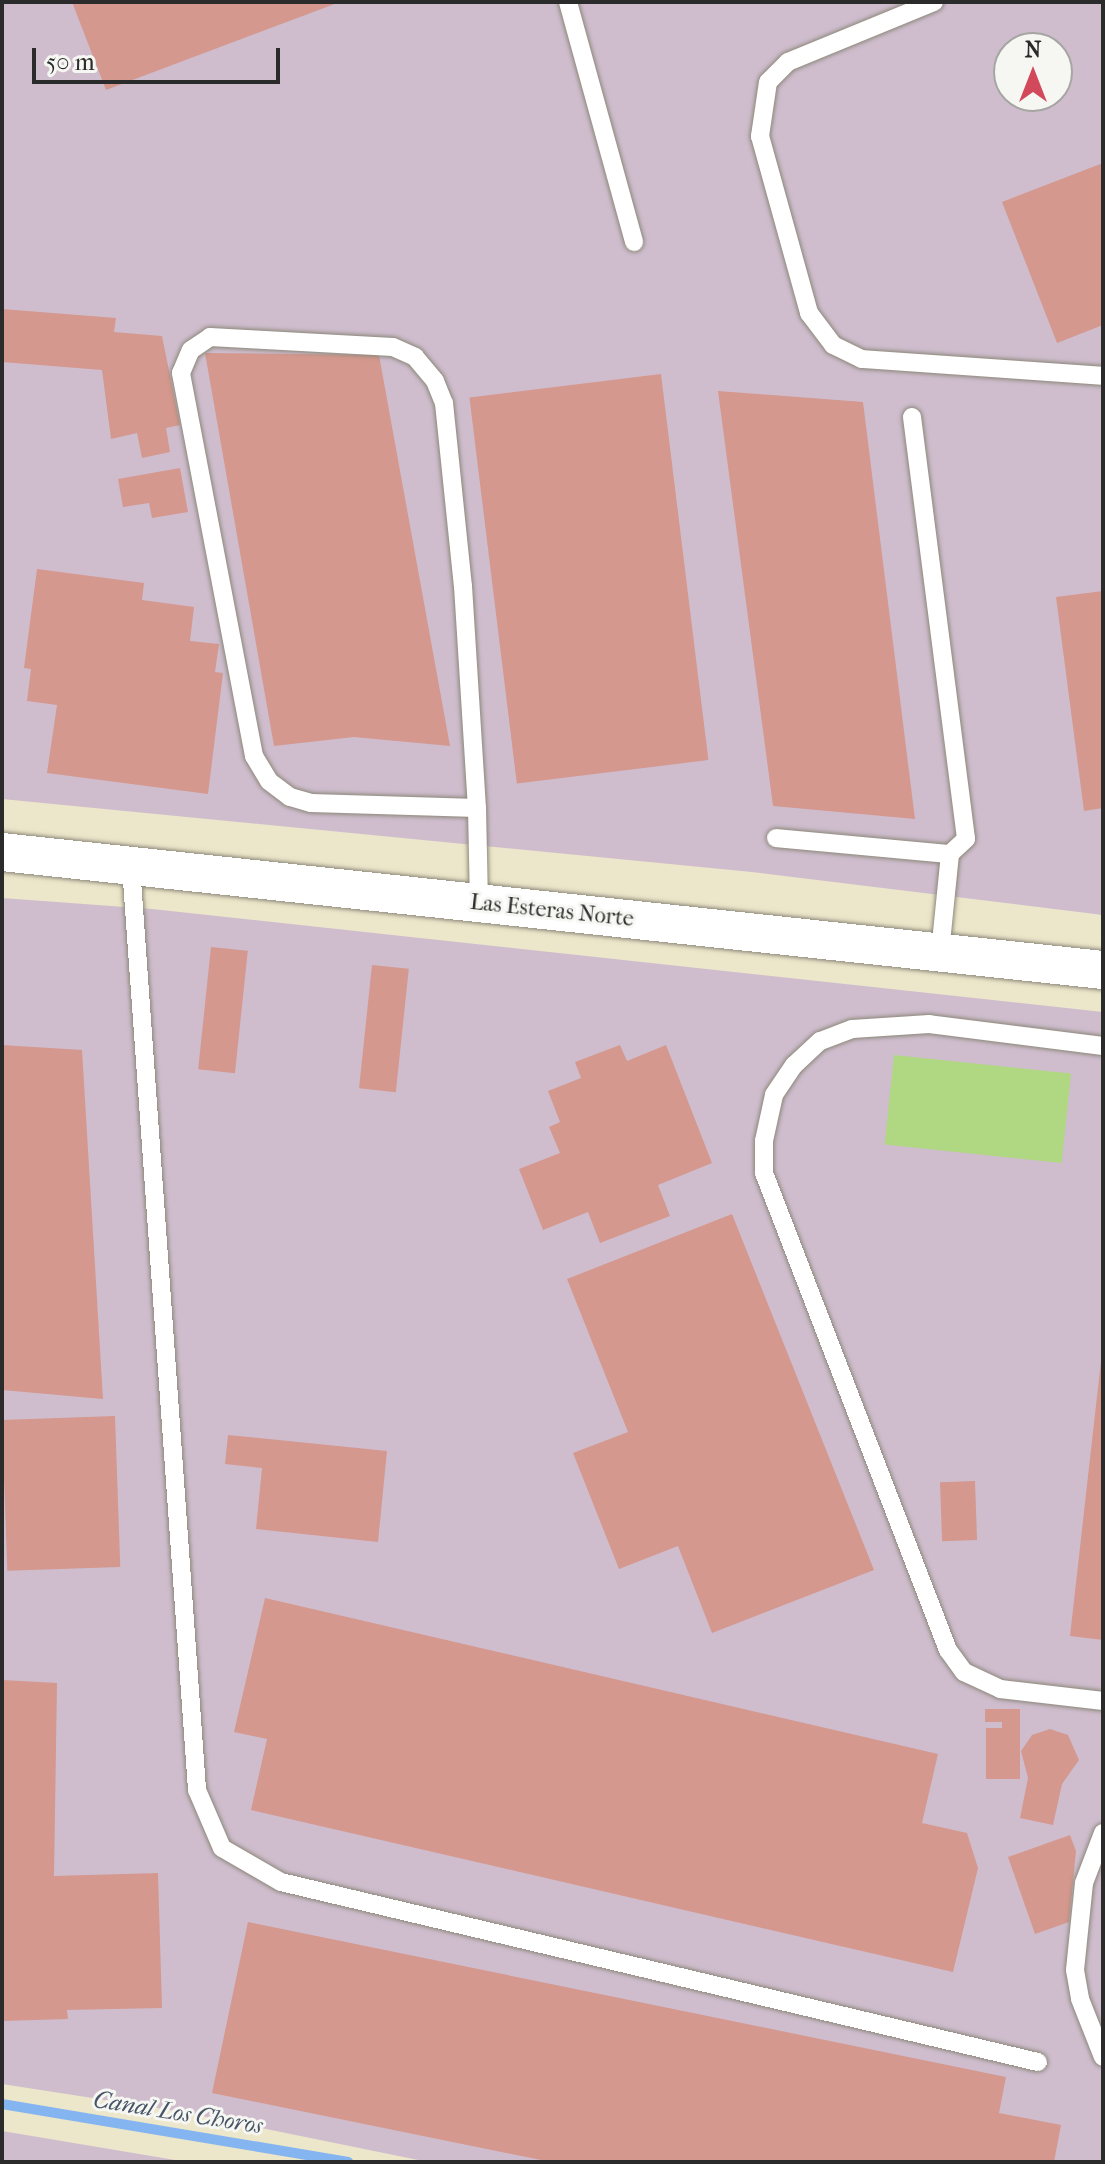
<!DOCTYPE html>
<html>
<head>
<meta charset="utf-8">
<style>
	body { margin:0 }
	#map { position:relative; width:1105px; height:2164px; overflow:hidden; background:#ece6ca; font-family:"IM FELL French Canon",serif }
	div>[style] { position:absolute }
	[style*='--x'] { left:calc(var(--x)*1px); top:calc(var(--y)*1px); width:calc(var(--w)*1px); rotate:calc(var(--a)*1deg) }
	.industrial>* { inset:0; background:#cfbdce }
	.green>* { inset:0; background:#b0d781; transform-origin:0 0 }
	.stream>* { height:10px; margin:-5px; padding:0 5px; transform-origin:5px; border-radius:5px; background:#85b5f0 }
	.building>* { inset:0; background:#d4988e; transform-origin:0 0 }
	.roads { filter:drop-shadow(0 0 2px #8c887a) drop-shadow(0 0 2px #8c887a) }
	.lane>* { height:18px; margin:-9px; padding:0 9px; transform-origin:9px; border-radius:9px; background:#fff }
	.street>* { height:38px; margin:-19px; padding:0 19px; transform-origin:19px; border-radius:19px; background:#fff }
	span { translate:-50% -50%; white-space:nowrap; text-align:center; line-height:1.15; -webkit-text-stroke:6px #f6f6f2; paint-order:stroke }
	.street-label { font-size:22px; color:#2b2b2b }
	.water-label { font-size:24px; color:#465466; font-style:italic }
	.frame { position:absolute; inset:0; border:4px solid #2b2b2b; pointer-events:none }
	.north { position:absolute; left:993px; top:32px; width:80px; height:80px; box-sizing:border-box; background:#f6f6f2; border:2px solid #a5a5a2; border-radius:50%; rotate:0deg; font-size:22px; font-weight:700; line-height:32px; text-align:center; color:#2b2b2b }
	.north::after { content:''; display:block; margin:auto; width:28px; height:36px; background:#d1495b; clip-path:polygon(50% 0,100% 100%,50% 72%,0 100%) }
	.scale { position:absolute; left:32px; top:48px; width:248px; height:36px; box-sizing:border-box; border:4px solid #2b2b2b; border-top:0; padding-left:10px; font-size:24px; line-height:28px; white-space:nowrap; color:#2b2b2b; -webkit-text-stroke:6px #f6f6f2; paint-order:stroke }
</style>
</head>
<body>
<div id="map">
	<div class="industrial">
		<i style="clip-path:polygon(evenodd,2px 2px,1103px 2px,1103px 915px,752px 872px,2px 799px,2px 2px,1009px 48px,1057px 48px,1057px 96px,1009px 96px,1009px 48px)"></i>
		<i style="clip-path:polygon(2px 898px,152px 909px,1103px 1012px,1103px 2162px,428px 2162px,183px 2112px,2px 2084px)"></i>
		<i style="clip-path:polygon(2px 2131px,187px 2162px,2px 2162px)"></i>
	</div>
	<div class="green">
		<i style="left:894px;top:1055px;width:178px;height:90px;rotate:6deg"></i>
	</div>
	<div class="stream">
		<i style="--x:2;--y:2104;--w:351;--a:9.5"></i>
	</div>
	<div class="building">
		<i style="clip-path:polygon(72px 2px,340px 2px,106px 90px)"></i>
		<i style="clip-path:polygon(1103px 163px,1103px 325px,1057px 343px,1002px 202px)"></i>
		<i style="clip-path:polygon(2px 309px,116px 318px,114px 332px,162px 336px,180px 425px,166px 428px,170px 452px,142px 458px,137px 433px,111px 439px,102px 370px,2px 362px)"></i>
		<i style="clip-path:polygon(205px 353px,379px 355px,450px 746px,354px 737px,274px 746px)"></i>
		<i style="left:661px;top:374px;width:389px;height:193px;rotate:83deg"></i>
		<i style="clip-path:polygon(718px 391px,863px 402px,915px 819px,773px 806px)"></i>
		<i style="clip-path:polygon(180px 468px,188px 512px,152px 518px,149px 503px,123px 507px,118px 479px)"></i>
		<i style="clip-path:polygon(37px 569px,144px 583px,142px 600px,194px 607px,190px 641px,219px 644px,215px 672px,223px 673px,208px 794px,47px 773px,57px 705px,27px 701px,31px 669px,24px 668px)"></i>
		<i style="clip-path:polygon(1103px 591px,1103px 808px,1084px 811px,1056px 597px)"></i>
		<i style="left:211px;top:947px;width:37px;height:123px;rotate:6deg"></i>
		<i style="left:372px;top:965px;width:37px;height:124px;rotate:6deg"></i>
		<i style="clip-path:polygon(2px 1045px,82px 1050px,103px 1399px,2px 1390px)"></i>
		<i style="clip-path:polygon(620px 1045px,627px 1061px,666px 1045px,712px 1163px,658px 1185px,670px 1216px,600px 1243px,588px 1212px,543px 1230px,519px 1169px,560px 1153px,549px 1127px,560px 1122px,548px 1091px,581px 1078px,575px 1062px)"></i>
		<i style="clip-path:polygon(732px 1214px,874px 1570px,712px 1633px,678px 1546px,619px 1569px,573px 1453px,628px 1432px,567px 1279px)"></i>
		<i style="clip-path:polygon(1101px 1361px,1103px 1361px,1103px 1640px,1070px 1636px)"></i>
		<i style="left:115px;top:1416px;width:151px;height:113px;rotate:88deg"></i>
		<i style="clip-path:polygon(228px 1435px,387px 1451px,378px 1542px,256px 1529px,262px 1468px,225px 1464px)"></i>
		<i style="left:975px;top:1481px;width:59px;height:35px;rotate:88deg"></i>
		<i style="clip-path:polygon(265px 1598px,938px 1754px,922px 1823px,967px 1833px,978px 1868px,953px 1972px,251px 1810px,267px 1739px,234px 1732px)"></i>
		<i style="clip-path:polygon(2px 1680px,57px 1683px,54px 1876px,158px 1873px,162px 2008px,67px 2010px,68px 2019px,2px 2021px)"></i>
		<i style="clip-path:polygon(985px 1709px,1020px 1709px,1020px 1779px,986px 1779px,986px 1728px,1002px 1728px,1002px 1722px,985px 1722px)"></i>
		<i style="clip-path:polygon(1050px 1729px,1068px 1735px,1079px 1760px,1062px 1784px,1053px 1825px,1020px 1818px,1028px 1778px,1021px 1751px,1032px 1735px)"></i>
		<i style="clip-path:polygon(1070px 1835px,1076px 1851px,1069px 1922px,1035px 1934px,1008px 1857px)"></i>
		<i style="clip-path:polygon(248px 1922px,1006px 2077px,999px 2113px,1061px 2125px,1054px 2162px,551px 2162px,212px 2093px)"></i>
	</div>
	<div class="roads">
		<div class="lane">
			<i style="--x:568;--y:2;--w:249;--a:74.6"></i>
			<i style="--x:934;--y:2;--w:158;--a:157.7"></i>
			<i style="--x:788;--y:62;--w:28;--a:135"></i>
			<i style="--x:768;--y:82;--w:55;--a:98.4"></i>
			<i style="--x:760;--y:136;--w:184;--a:74.5"></i>
			<i style="--x:809;--y:313;--w:40;--a:53"></i>
			<i style="--x:833;--y:345;--w:32;--a:26"></i>
			<i style="--x:862;--y:359;--w:242;--a:4"></i>
			<i style="--x:912;--y:417;--w:425;--a:82.7"></i>
			<i style="--x:966;--y:839;--w:22;--a:137"></i>
			<i style="--x:950;--y:854;--w:99;--a:95.8"></i>
			<i style="--x:477;--y:808;--w:166;--a:-178.3"></i>
			<i style="--x:311;--y:803;--w:22;--a:-164"></i>
			<i style="--x:290;--y:797;--w:26;--a:-143"></i>
			<i style="--x:269;--y:781;--w:29;--a:-121"></i>
			<i style="--x:254;--y:756;--w:390;--a:-100.8"></i>
			<i style="--x:181;--y:373;--w:25;--a:-67"></i>
			<i style="--x:191;--y:350;--w:23;--a:-34"></i>
			<i style="--x:210;--y:337;--w:183;--a:3.1"></i>
			<i style="--x:393;--y:347;--w:24;--a:24"></i>
			<i style="--x:415;--y:357;--w:31;--a:50"></i>
			<i style="--x:435;--y:381;--w:24;--a:68"></i>
			<i style="--x:444;--y:403;--w:184;--a:84.1"></i>
			<i style="--x:463;--y:586;--w:222;--a:86.4"></i>
			<i style="--x:477;--y:808;--w:95;--a:88.8"></i>
			<i style="--x:776;--y:838;--w:175;--a:5.3"></i>
			<i style="--x:131;--y:866;--w:926;--a:85.91"></i>
			<i style="--x:197;--y:1790;--w:63;--a:66.7"></i>
			<i style="--x:222;--y:1848;--w:68;--a:30"></i>
			<i style="--x:281;--y:1882;--w:778;--a:13.38"></i>
			<i style="--x:1103;--y:1046;--w:175;--a:-172.8"></i>
			<i style="--x:929;--y:1024;--w:77;--a:176.3"></i>
			<i style="--x:852;--y:1029;--w:34;--a:159"></i>
			<i style="--x:820;--y:1041;--w:35;--a:137"></i>
			<i style="--x:794;--y:1065;--w:36;--a:124"></i>
			<i style="--x:774;--y:1095;--w:47;--a:102.3"></i>
			<i style="--x:764;--y:1141;--w:32;--a:90"></i>
			<i style="--x:764;--y:1173;--w:511;--a:68.91"></i>
			<i style="--x:948;--y:1650;--w:27;--a:54"></i>
			<i style="--x:964;--y:1672;--w:40;--a:25"></i>
			<i style="--x:1000;--y:1689;--w:104;--a:6.6"></i>
			<i style="--x:1103;--y:1833;--w:53;--a:110.8"></i>
			<i style="--x:1084;--y:1883;--w:87;--a:95.9"></i>
			<i style="--x:1075;--y:1970;--w:29;--a:80"></i>
			<i style="--x:1080;--y:1999;--w:62;--a:68.4"></i>
		</div>
		<div class="street">
			<i style="--x:2;--y:852;--w:1107;--a:6.12"></i>
		</div>
	</div>
	<div class="street-label">
		<span style="left:552px;top:911px;rotate:6deg">Las Esteras Norte</span>
	</div>
	<div class="water-label">
		<span style="left:178px;top:2113px;rotate:9deg">Canal Los Choros</span>
	</div>
	<div class="frame"></div>
	<div class="north">N</div>
	<div class="scale">50 m</div>
</div>
</body>
</html>
